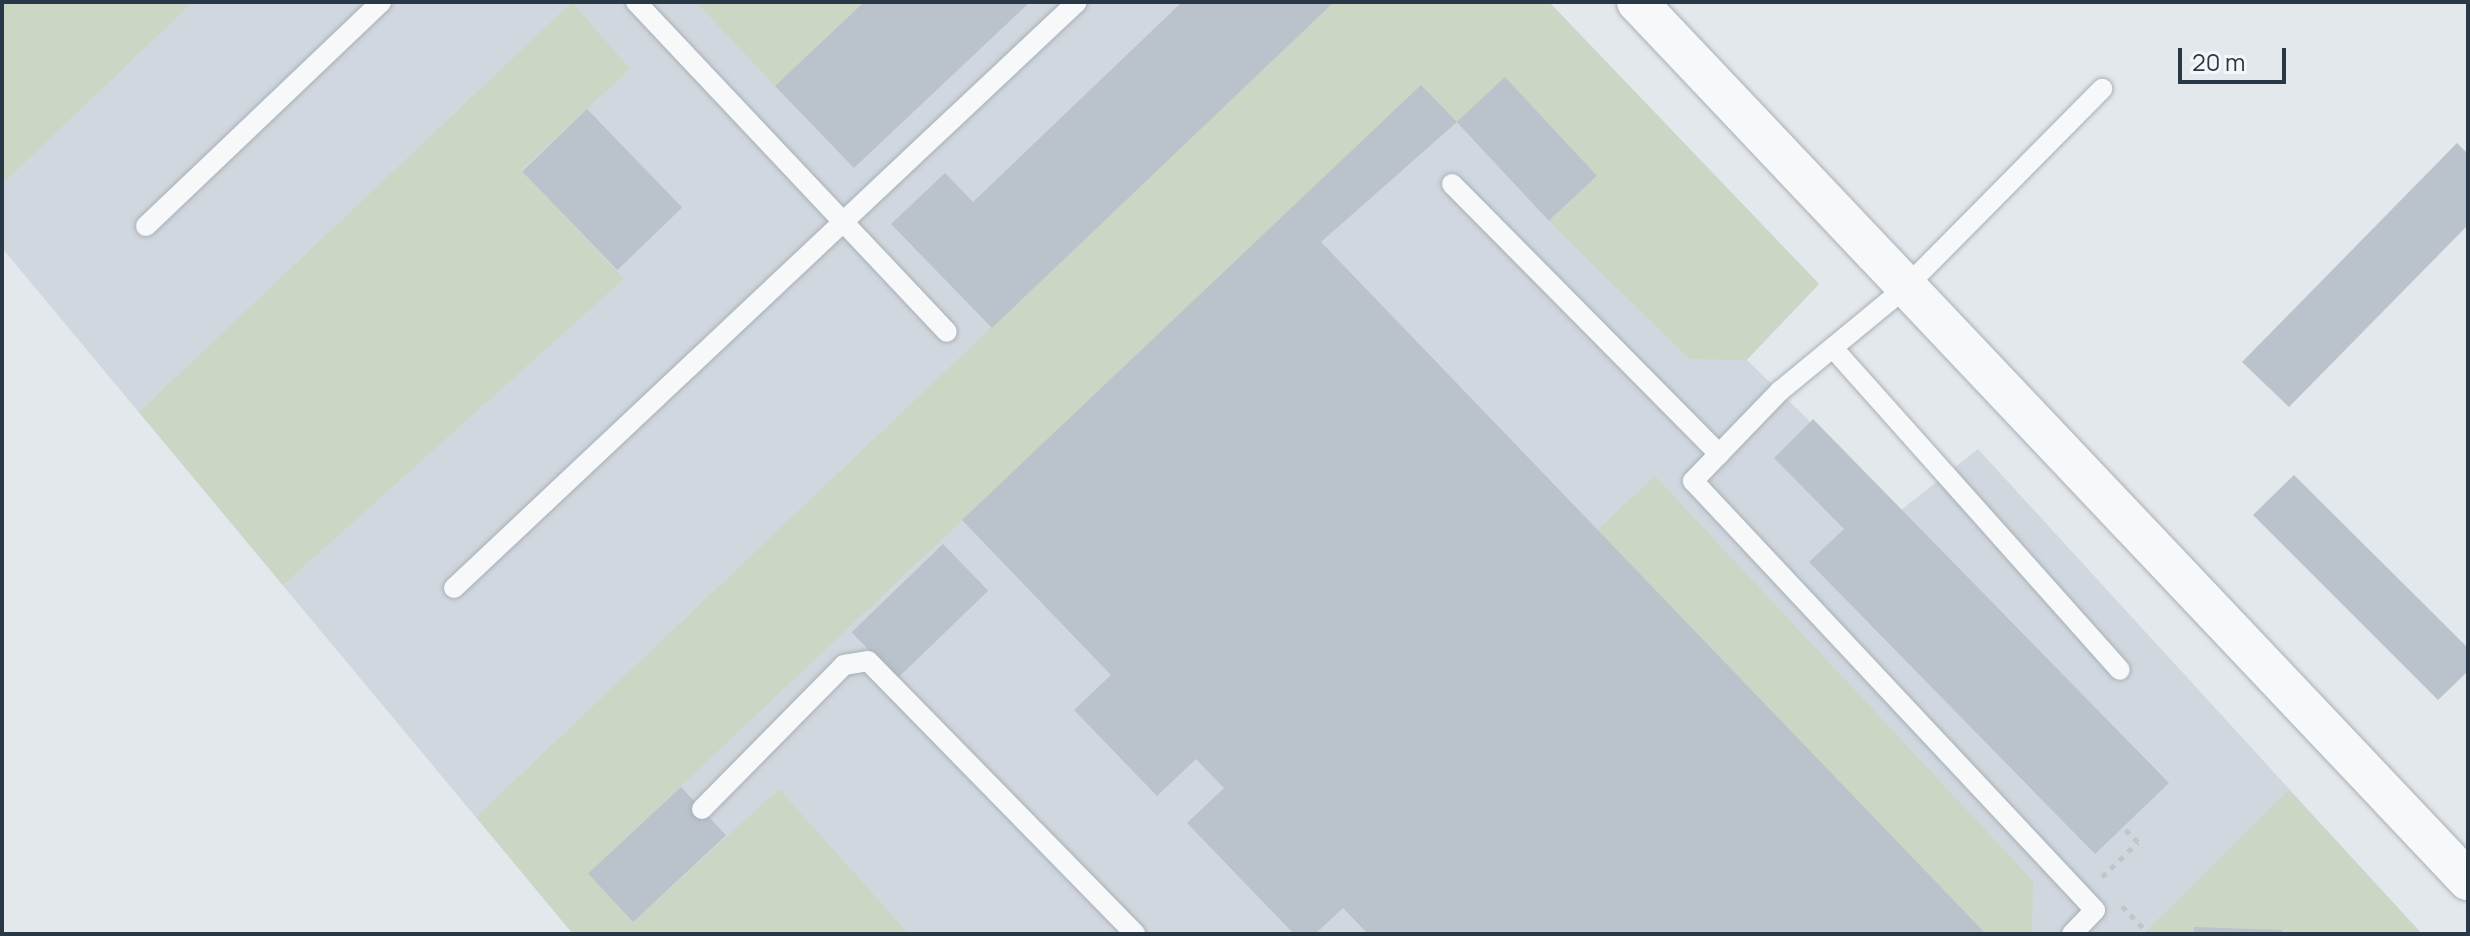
<!DOCTYPE html>
<html>
<head>
<meta charset="utf-8">
<style>
	body { margin:0 }
	#map { position:relative; width:2470px; height:936px; overflow:hidden; background:#e3e8ec; font-family:Manrope,sans-serif }
	div>[style] { position:absolute }
	[style*='--x'] { left:calc(var(--x)*1px); top:calc(var(--y)*1px); width:calc(var(--w)*1px); rotate:calc(var(--a)*1deg) }
	.built>* { inset:0; background:#d1d7de }
	.green>* { inset:0; background:#cbd7c4 }
	.building>* { inset:0; background:#bac2cb; transform-origin:0 0 }
	.path>* { height:5px; margin-top:-2.5px; transform-origin:0; background:repeating-linear-gradient(90deg,#c1c6cb 0 6px,transparent 0 12px) }
	.roads { filter:drop-shadow(0 0 2px #a7b0b7) drop-shadow(0 0 2px #a7b0b7) }
	.lane>* { height:20px; margin:-10px; padding:0 10px; transform-origin:10px; border-radius:10px; background:#f7f8fa }
	.street>* { height:40px; margin:-20px; padding:0 20px; transform-origin:20px; border-radius:20px; background:#f7f8fa }
	span { translate:-50% -50%; white-space:nowrap; text-align:center; line-height:1.15; -webkit-text-stroke:8px #f4f7f9; paint-order:stroke }
	.frame { position:absolute; inset:0; border:4px solid #293846; pointer-events:none }
	.scale { position:absolute; left:2178px; top:48px; width:108px; height:36px; box-sizing:border-box; border:4px solid #293846; border-top:0; padding-left:10px; font-size:24px; line-height:28px; white-space:nowrap; color:#293846; -webkit-text-stroke:6px #f4f7f9; paint-order:stroke }
</style>
</head>
<body>
<div id="map">
	<div class="built">
		<i style="clip-path:polygon(2px 2px,1549px 2px,1819px 284px,1747px 360px,1901px 510px,1978px 449px,2422px 934px,573px 934px,2px 248px)"></i>
	</div>
	<div class="green">
		<i style="clip-path:polygon(2px 2px,193px 2px,2px 184px)"></i>
		<i style="clip-path:polygon(572px 2px,630px 69px,521px 170px,624px 279px,283px 585px,139px 412px)"></i>
		<i style="clip-path:polygon(696px 2px,864px 2px,775px 86px)"></i>
		<i style="clip-path:polygon(1334px 2px,1549px 2px,1819px 284px,1746px 360px,1689px 359px,1549px 221px,1597px 176px,1506px 78px,1457px 122px,1421px 86px,588px 874px,634px 921px,779px 789px,909px 934px,573px 934px,476px 817px)"></i>
		<i style="clip-path:polygon(1655px 476px,2033px 881px,2032px 934px,1986px 934px,1597px 530px)"></i>
		<i style="clip-path:polygon(2289px 790px,2422px 934px,2143px 934px)"></i>
	</div>
	<div class="building">
		<i style="clip-path:polygon(864px 2px,1030px 2px,854px 168px,775px 86px)"></i>
		<i style="clip-path:polygon(1182px 2px,1334px 2px,992px 328px,891px 224px,945px 173px,973px 202px)"></i>
		<i style="left:1505px;top:77px;width:135px;height:66px;rotate:47deg"></i>
		<i style="clip-path:polygon(1421px 85px,1457px 122px,1321px 242px,1986px 934px,1368px 934px,1343px 908px,1315px 934px,1294px 934px,1187px 823px,1224px 788px,1196px 759px,1157px 796px,1074px 710px,1111px 675px,962px 520px)"></i>
		<i style="left:587px;top:109px;width:137px;height:90px;rotate:46deg"></i>
		<i style="clip-path:polygon(2457px 143px,2468px 154px,2468px 225px,2289px 407px,2242px 362px)"></i>
		<i style="clip-path:polygon(1813px 419px,2169px 783px,2095px 854px,1809px 562px,1844px 529px,1774px 458px)"></i>
		<i style="clip-path:polygon(2294px 475px,2468px 648px,2468px 671px,2438px 700px,2253px 515px)"></i>
		<i style="left:943px;top:544px;width:65px;height:127px;rotate:46deg"></i>
		<i style="left:681px;top:787px;width:66px;height:127px;rotate:47deg"></i>
		<i style="clip-path:polygon(2194px 927px,2282px 930px,2282px 934px,2194px 934px)"></i>
	</div>
	<div class="path">
		<i style="--x:2102;--y:877;--w:50;--a:-44.2"></i>
		<i style="--x:2138;--y:842;--w:21;--a:-135"></i>
		<i style="--x:2122;--y:906;--w:39;--a:46"></i>
	</div>
	<div class="roads">
		<div class="lane">
			<i style="--x:636;--y:2;--w:453;--a:46.7"></i>
			<i style="--x:1452;--y:184;--w:380;--a:45.3"></i>
			<i style="--x:146;--y:226;--w:325;--a:-43.6"></i>
			<i style="--x:1833;--y:348;--w:431;--a:48.3"></i>
			<i style="--x:454;--y:588;--w:855;--a:-43.25"></i>
			<i style="--x:702;--y:809;--w:202;--a:-45.4"></i>
			<i style="--x:844;--y:665;--w:24;--a:-9"></i>
			<i style="--x:868;--y:661;--w:382;--a:45.6"></i>
			<i style="--x:2072;--y:934;--w:33;--a:-46"></i>
			<i style="--x:2095;--y:910;--w:588;--a:-133.14"></i>
			<i style="--x:1693;--y:481;--w:125;--a:-46"></i>
			<i style="--x:1780;--y:391;--w:163;--a:-39.5"></i>
			<i style="--x:1906;--y:287;--w:279;--a:-45.3"></i>
		</div>
		<div class="street">
			<i style="--x:1637;--y:2;--w:1209;--a:46.58"></i>
		</div>
	</div>
	<div class="frame"></div>
	<div class="scale">20 m</div>
</div>
</body>
</html>
